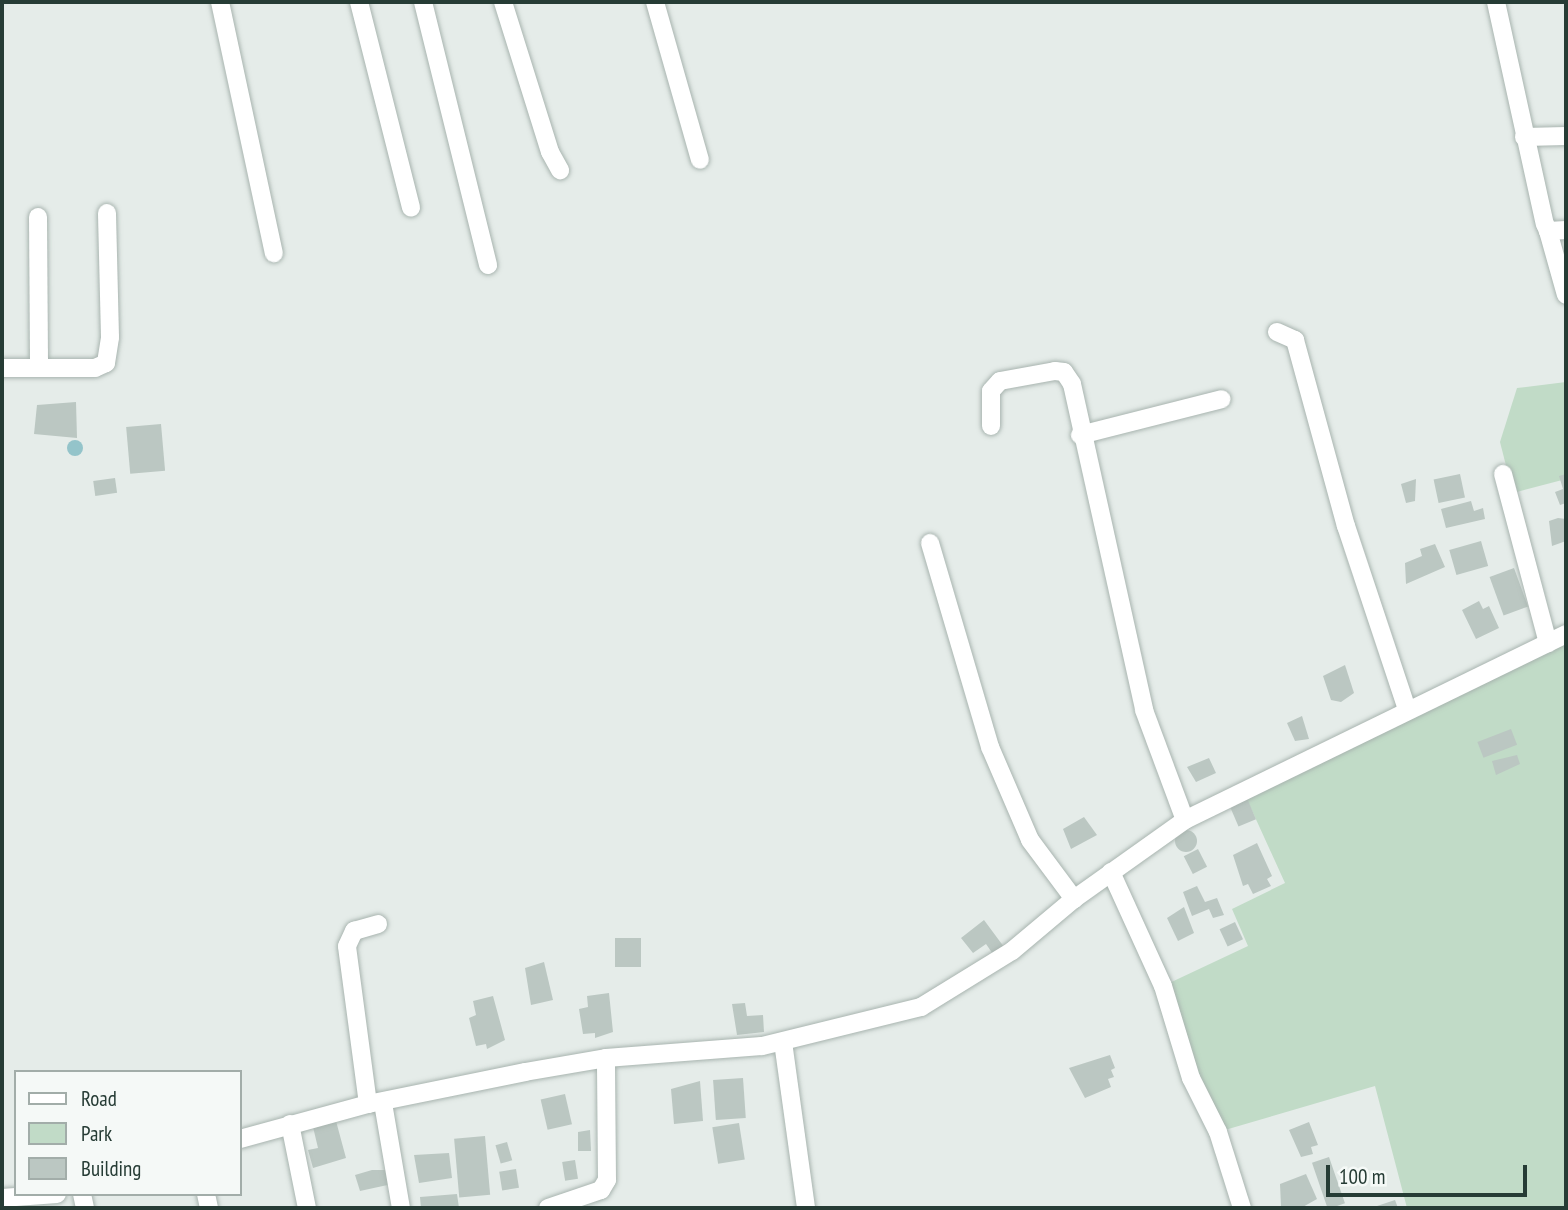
<!DOCTYPE html>
<html>
<head>
<meta charset="utf-8">
<style>
	body { margin:0 }
	#map { position:relative; width:1568px; height:1210px; overflow:hidden; background:#e5ece9; font-family:"PT Sans Narrow",sans-serif }
	div>[style] { position:absolute }
	[style*='--x'] { left:calc(var(--x)*1px); top:calc(var(--y)*1px); width:calc(var(--w)*1px); rotate:calc(var(--a)*1deg) }
	.green>* { inset:0; background:#c1dbc7 }
	.water>* { inset:0; background:#94c4ca }
	.round { border-radius:50% }
	.building>* { inset:0; background:#bbc7c2; transform-origin:0 0 }
	.roads { filter:drop-shadow(0 0 2px #a8b4af) drop-shadow(0 0 2px #a8b4af) }
	.minor>* { height:18px; margin:-9px; padding:0 9px; transform-origin:9px; border-radius:9px; background:#fff }
	span { translate:-50% -50%; white-space:nowrap; text-align:center; line-height:1.15; -webkit-text-stroke:6px #f5f9f7; paint-order:stroke }
	.frame { position:absolute; inset:0; border:4px solid #263c35; pointer-events:none }
	.legend { position:absolute; left:14px; top:1070px; width:228px; height:126px; box-sizing:border-box; background:#f5f9f7; border:2px solid #a2ada9; margin:0; padding:9px 12px; list-style:none; font-size:21px; color:#263c35 }
	.legend li { display:flex; align-items:center; gap:14px; height:35px }
	.legend b { width:35px; border:2px solid #a2ada9 }
	.scale { position:absolute; left:1326px; top:1165px; width:201px; height:32px; box-sizing:border-box; border:4px solid #263c35; border-top:0; padding-left:9px; font-size:21px; line-height:24px; white-space:nowrap; color:#263c35; -webkit-text-stroke:5px #f5f9f7; paint-order:stroke }
</style>
</head>
<body>
<div id="map">
	<div class="green">
		<i style="clip-path:polygon(1566px 382px,1566px 479px,1513px 493px,1500px 442px,1517px 388px)"></i>
		<i style="clip-path:polygon(1566px 634px,1566px 1208px,1407px 1208px,1375px 1086px,1218px 1132px,1163px 986px,1248px 946px,1232px 909px,1285px 883px,1244px 793px)"></i>
	</div>
	<div class="water">
		<i class="round" style="left:67px;top:440px;width:16px;height:16px"></i>
	</div>
	<div class="building">
		<i style="clip-path:polygon(76px 402px,77px 438px,34px 434px,37px 405px)"></i>
		<i style="left:161px;top:424px;width:47px;height:35px;rotate:85deg"></i>
		<i style="left:1460px;top:474px;width:24px;height:27px;rotate:78deg"></i>
		<i style="clip-path:polygon(1566px 474px,1566px 503px,1560px 505px,1555px 492px,1563px 489px,1559px 476px)"></i>
		<i style="left:115px;top:478px;width:15px;height:22px;rotate:82deg"></i>
		<i style="clip-path:polygon(1416px 479px,1415px 501px,1406px 503px,1401px 484px)"></i>
		<i style="clip-path:polygon(1471px 501px,1474px 511px,1483px 508px,1485px 519px,1446px 528px,1441px 509px)"></i>
		<i style="clip-path:polygon(1558px 518px,1566px 519px,1566px 541px,1552px 546px,1549px 521px)"></i>
		<i style="left:1481px;top:541px;width:26px;height:33px;rotate:74deg"></i>
		<i style="clip-path:polygon(1435px 544px,1445px 567px,1406px 584px,1405px 563px,1422px 556px,1420px 549px)"></i>
		<i style="left:1514px;top:568px;width:41px;height:26px;rotate:70deg"></i>
		<i style="clip-path:polygon(1479px 601px,1483px 609px,1489px 606px,1499px 628px,1476px 639px,1462px 610px)"></i>
		<i style="clip-path:polygon(1345px 665px,1354px 693px,1341px 702px,1331px 700px,1323px 676px)"></i>
		<i style="clip-path:polygon(1302px 716px,1309px 739px,1295px 741px,1287px 723px)"></i>
		<i style="left:1511px;top:729px;width:17px;height:36px;rotate:69deg"></i>
		<i style="clip-path:polygon(1517px 755px,1520px 764px,1496px 775px,1492px 761px)"></i>
		<i style="clip-path:polygon(1209px 758px,1216px 773px,1196px 782px,1187px 767px)"></i>
		<i style="left:1247px;top:798px;width:23px;height:19px;rotate:67deg"></i>
		<i style="clip-path:polygon(1084px 817px,1097px 835px,1071px 849px,1063px 829px)"></i>
		<i class="round" style="left:1175px;top:830px;width:22px;height:22px"></i>
		<i style="clip-path:polygon(1257px 843px,1272px 876px,1267px 879px,1271px 886px,1253px 894px,1248px 884px,1243px 886px,1233px 855px)"></i>
		<i style="left:1198px;top:849px;width:20px;height:16px;rotate:63deg"></i>
		<i style="clip-path:polygon(1197px 886px,1205px 902px,1217px 898px,1224px 915px,1213px 918px,1209px 909px,1192px 916px,1183px 892px)"></i>
		<i style="clip-path:polygon(1184px 907px,1194px 933px,1178px 941px,1167px 918px)"></i>
		<i style="clip-path:polygon(984px 920px,1004px 947px,993px 954px,986px 944px,973px 953px,961px 938px)"></i>
		<i style="left:1235px;top:922px;width:19px;height:17px;rotate:65deg"></i>
		<i style="left:615px;top:938px;width:26px;height:29px"></i>
		<i style="clip-path:polygon(544px 962px,553px 1000px,531px 1005px,525px 968px)"></i>
		<i style="clip-path:polygon(609px 993px,613px 1032px,595px 1038px,595px 1033px,583px 1034px,579px 1009px,588px 1007px,587px 996px)"></i>
		<i style="clip-path:polygon(493px 996px,505px 1040px,487px 1049px,486px 1044px,476px 1046px,469px 1018px,476px 1015px,473px 1001px)"></i>
		<i style="clip-path:polygon(745px 1003px,747px 1016px,763px 1015px,764px 1032px,737px 1035px,732px 1004px)"></i>
		<i style="clip-path:polygon(1110px 1055px,1115px 1068px,1111px 1070px,1114px 1077px,1108px 1079px,1111px 1087px,1085px 1098px,1069px 1068px)"></i>
		<i style="left:743px;top:1078px;width:40px;height:30px;rotate:86deg"></i>
		<i style="clip-path:polygon(700px 1081px,703px 1121px,674px 1124px,671px 1089px)"></i>
		<i style="left:565px;top:1094px;width:31px;height:25px;rotate:77deg"></i>
		<i style="clip-path:polygon(336px 1121px,346px 1158px,313px 1168px,308px 1150px,318px 1148px,313px 1127px)"></i>
		<i style="clip-path:polygon(1309px 1122px,1318px 1145px,1311px 1147px,1313px 1154px,1301px 1157px,1289px 1130px)"></i>
		<i style="left:739px;top:1123px;width:37px;height:27px;rotate:81deg"></i>
		<i style="clip-path:polygon(590px 1130px,591px 1151px,578px 1151px,578px 1132px)"></i>
		<i style="left:485px;top:1136px;width:59px;height:31px;rotate:85deg"></i>
		<i style="left:507px;top:1142px;width:19px;height:12px;rotate:74deg"></i>
		<i style="clip-path:polygon(449px 1153px,452px 1178px,419px 1183px,414px 1155px)"></i>
		<i style="left:1329px;top:1157px;width:49px;height:18px;rotate:71deg"></i>
		<i style="left:575px;top:1160px;width:19px;height:13px;rotate:81deg"></i>
		<i style="left:516px;top:1169px;width:19px;height:17px;rotate:81deg"></i>
		<i style="clip-path:polygon(372px 1170px,388px 1170px,392px 1184px,360px 1191px,355px 1175px)"></i>
		<i style="clip-path:polygon(1306px 1174px,1317px 1199px,1301px 1208px,1281px 1206px,1280px 1184px)"></i>
		<i style="clip-path:polygon(457px 1194px,459px 1208px,421px 1208px,420px 1197px)"></i>
		<i style="clip-path:polygon(1395px 1200px,1398px 1208px,1371px 1208px)"></i>
	</div>
	<div class="roads">
		<div class="minor">
			<i style="--x:220;--y:2;--w:257;--a:77.9"></i>
			<i style="--x:359;--y:2;--w:212;--a:75.8"></i>
			<i style="--x:423;--y:2;--w:271;--a:76.1"></i>
			<i style="--x:503;--y:2;--w:157;--a:72.6"></i>
			<i style="--x:550;--y:152;--w:21;--a:61"></i>
			<i style="--x:655;--y:2;--w:164;--a:74.1"></i>
			<i style="--x:1496;--y:2;--w:227;--a:77.6"></i>
			<i style="--x:1545;--y:224;--w:8;--a:67"></i>
			<i style="--x:1548;--y:231;--w:18;--a:-3"></i>
			<i style="--x:1524;--y:137;--w:42;--a:-1.4"></i>
			<i style="--x:38;--y:217;--w:151;--a:89.6"></i>
			<i style="--x:1548;--y:231;--w:66;--a:74.3"></i>
			<i style="--x:1277;--y:332;--w:20;--a:24"></i>
			<i style="--x:1295;--y:340;--w:193;--a:74.7"></i>
			<i style="--x:1346;--y:526;--w:193;--a:71.6"></i>
			<i style="--x:2;--y:368;--w:93;--a:0"></i>
			<i style="--x:95;--y:368;--w:12;--a:-24"></i>
			<i style="--x:106;--y:363;--w:26;--a:-81"></i>
			<i style="--x:110;--y:337;--w:124;--a:-91.4"></i>
			<i style="--x:991;--y:426;--w:35;--a:-90"></i>
			<i style="--x:991;--y:391;--w:13;--a:-48"></i>
			<i style="--x:1000;--y:381;--w:56;--a:-10.3"></i>
			<i style="--x:1055;--y:371;--w:9;--a:6"></i>
			<i style="--x:1064;--y:372;--w:14;--a:56"></i>
			<i style="--x:1072;--y:384;--w:334;--a:77.5"></i>
			<i style="--x:1144;--y:710;--w:117;--a:69.6"></i>
			<i style="--x:1080;--y:435;--w:146;--a:-14.2"></i>
			<i style="--x:1503;--y:474;--w:175;--a:75.1"></i>
			<i style="--x:930;--y:543;--w:213;--a:73.6"></i>
			<i style="--x:990;--y:747;--w:101;--a:66.7"></i>
			<i style="--x:1030;--y:840;--w:74;--a:53.3"></i>
			<i style="--x:1111;--y:872;--w:125;--a:65.5"></i>
			<i style="--x:1163;--y:986;--w:96;--a:73.1"></i>
			<i style="--x:1191;--y:1078;--w:60;--a:63.4"></i>
			<i style="--x:1218;--y:1132;--w:80;--a:72.5"></i>
			<i style="--x:783;--y:1042;--w:168;--a:82.1"></i>
			<i style="--x:383;--y:1103;--w:107;--a:80.3"></i>
			<i style="--x:368;--y:1104;--w:159;--a:-97.6"></i>
			<i style="--x:347;--y:946;--w:17;--a:-65"></i>
			<i style="--x:354;--y:931;--w:25;--a:-16"></i>
			<i style="--x:290;--y:1124;--w:86;--a:78.6"></i>
			<i style="--x:240;--y:1139;--w:133;--a:-15.3"></i>
			<i style="--x:368;--y:1104;--w:160;--a:-11.5"></i>
			<i style="--x:525;--y:1072;--w:82;--a:-9.8"></i>
			<i style="--x:606;--y:1058;--w:156;--a:-4.4"></i>
			<i style="--x:762;--y:1046;--w:164;--a:-13.8"></i>
			<i style="--x:921;--y:1007;--w:107;--a:-31.6"></i>
			<i style="--x:1012;--y:951;--w:81;--a:-40"></i>
			<i style="--x:1074;--y:899;--w:136;--a:-35.4"></i>
			<i style="--x:1185;--y:820;--w:424;--a:-26"></i>
			<i style="--x:82;--y:1194;--w:14;--a:78"></i>
			<i style="--x:206;--y:1194;--w:14;--a:78"></i>
			<i style="--x:2;--y:1198;--w:55;--a:-4.2"></i>
			<i style="--x:548;--y:1208;--w:56;--a:-18.8"></i>
			<i style="--x:601;--y:1190;--w:12;--a:-59"></i>
			<i style="--x:607;--y:1180;--w:122;--a:-90.5"></i>
		</div>
	</div>
	<div class="frame"></div>
	<ul class="legend">
	<li><b style="height:9px;background:#fff"></b>Road</li>
	<li><b style="height:19px;background:#c1dbc7"></b>Park</li>
	<li><b style="height:19px;background:#bbc7c2"></b>Building</li>
	</ul>
	<div class="scale">100 m</div>
</div>
</body>
</html>
